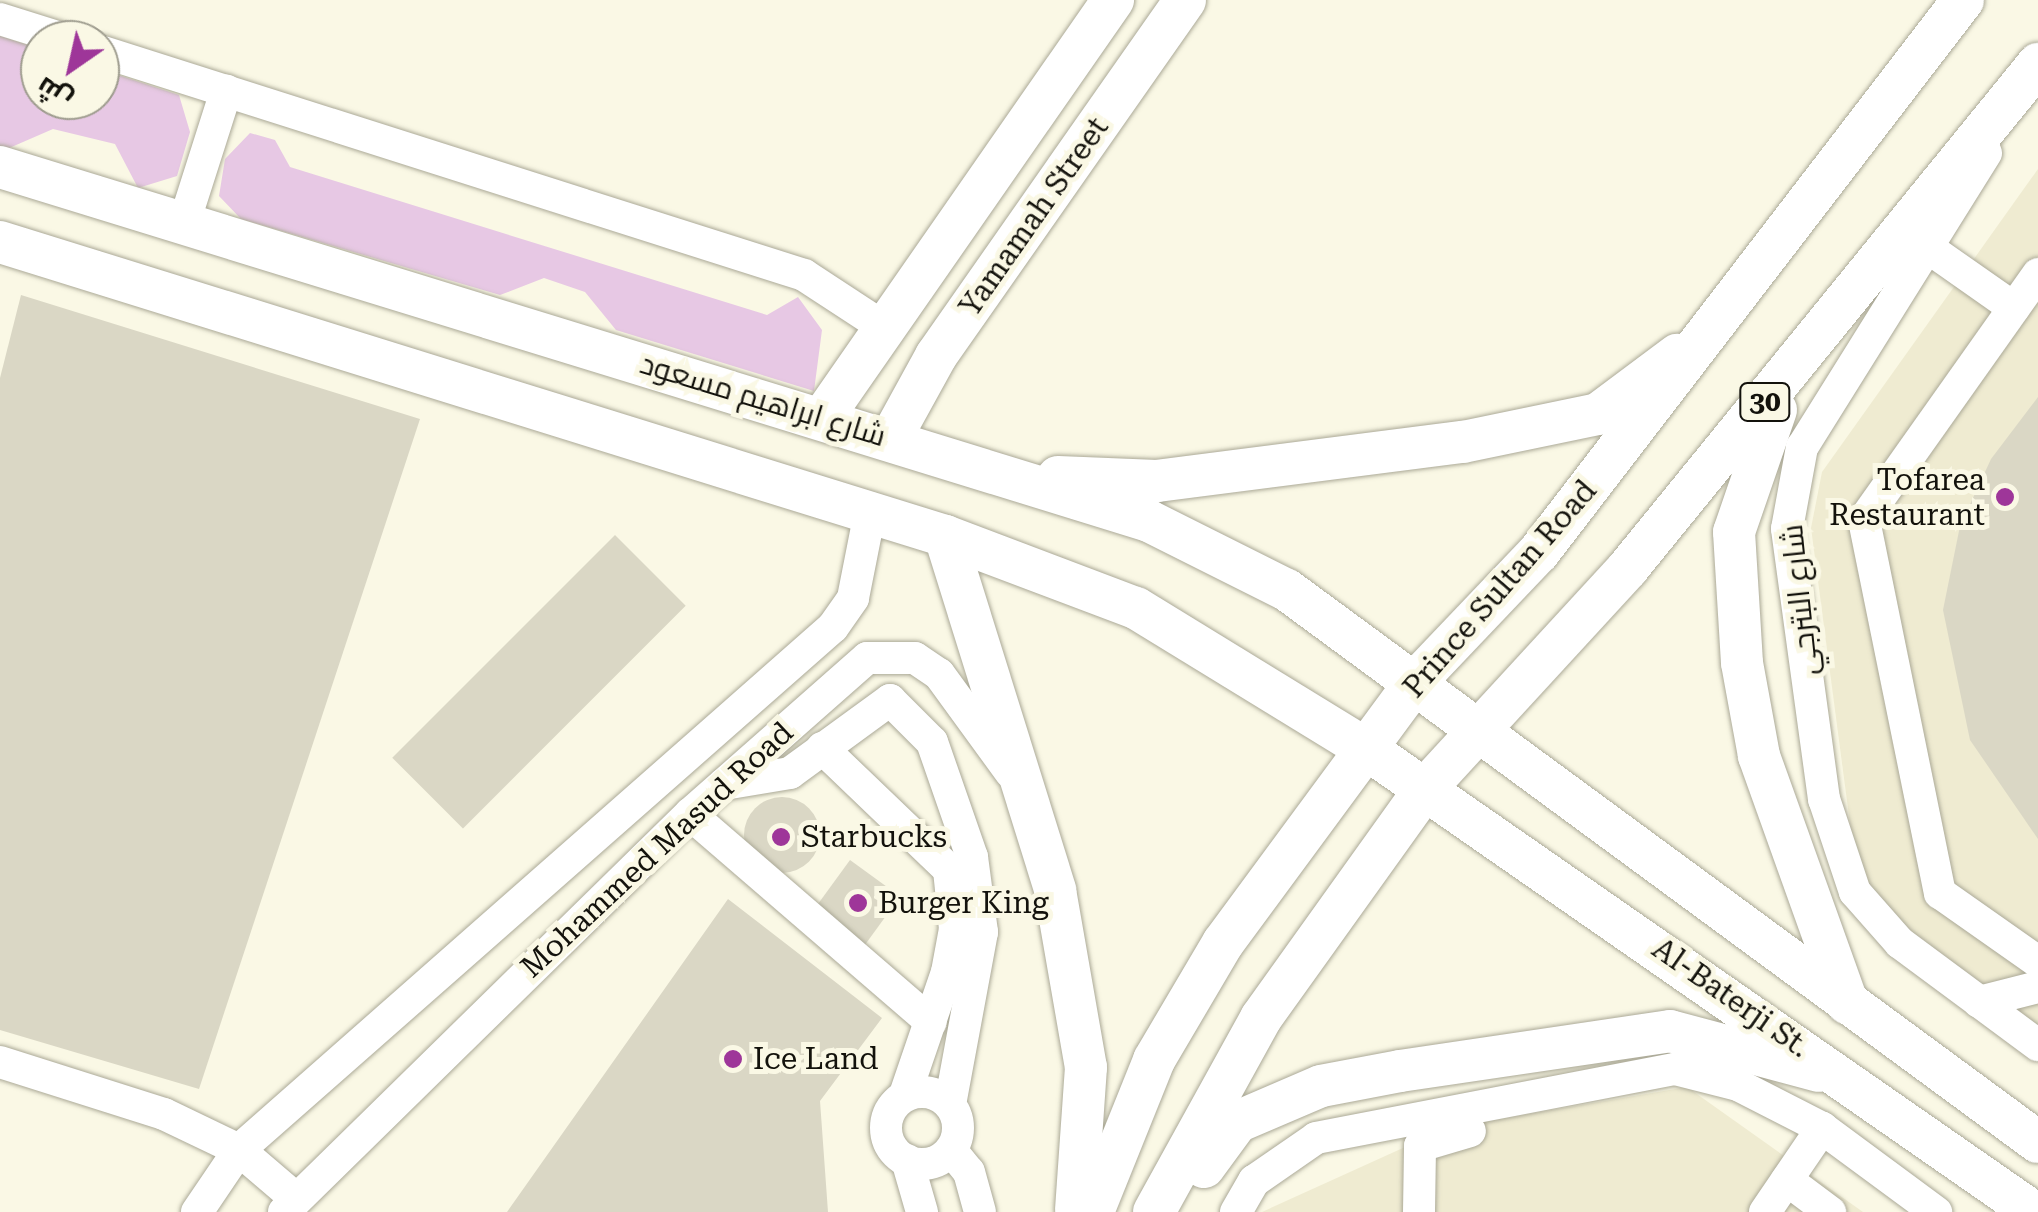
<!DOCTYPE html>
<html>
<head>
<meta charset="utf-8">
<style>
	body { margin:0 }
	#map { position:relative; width:2038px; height:1212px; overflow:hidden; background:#faf8e5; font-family:"Roboto Serif",Cairo,serif }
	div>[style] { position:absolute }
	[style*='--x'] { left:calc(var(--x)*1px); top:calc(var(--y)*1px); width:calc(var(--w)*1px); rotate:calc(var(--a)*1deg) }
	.built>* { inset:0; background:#efebd1 }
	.green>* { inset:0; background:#e7c8e4 }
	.building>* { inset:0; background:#dad7c5; transform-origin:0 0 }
	.round { border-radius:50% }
	.roads { filter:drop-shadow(0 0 2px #aba997) drop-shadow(0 0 2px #aba997) }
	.minor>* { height:32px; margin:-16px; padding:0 16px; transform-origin:16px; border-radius:16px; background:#fff }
	.minor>.ring { margin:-16px; padding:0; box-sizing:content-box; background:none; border:32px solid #fff; border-radius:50% }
	.major>* { height:42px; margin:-21px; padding:0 21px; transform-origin:21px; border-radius:21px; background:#fff }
	.dots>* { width:28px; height:28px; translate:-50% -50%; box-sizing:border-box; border:5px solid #faf8e5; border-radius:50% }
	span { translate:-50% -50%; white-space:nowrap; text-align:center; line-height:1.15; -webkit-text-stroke:10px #faf8e5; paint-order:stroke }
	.shield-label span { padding:2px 8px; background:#faf8e5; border:2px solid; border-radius:8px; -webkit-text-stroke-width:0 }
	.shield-label { font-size:28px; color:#13120c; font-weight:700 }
	.street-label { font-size:30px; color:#13120c }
	.poi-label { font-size:30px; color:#13120c }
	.right { translate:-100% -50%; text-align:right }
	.left { translate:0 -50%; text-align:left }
	.north { position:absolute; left:20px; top:20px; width:100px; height:100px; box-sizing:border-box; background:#faf8e5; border:2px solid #9e9c8e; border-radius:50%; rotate:214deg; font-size:28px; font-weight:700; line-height:40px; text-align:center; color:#13120c }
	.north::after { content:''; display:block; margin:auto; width:35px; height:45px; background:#9e3699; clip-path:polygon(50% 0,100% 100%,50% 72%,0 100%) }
</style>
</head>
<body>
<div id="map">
	<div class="built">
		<i style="clip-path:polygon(2038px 169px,2038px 1033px,1891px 926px,1856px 869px,1811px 528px,1822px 472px)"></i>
		<i style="clip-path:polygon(1687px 1087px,1863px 1212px,1262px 1212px,1447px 1128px)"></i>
	</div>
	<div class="green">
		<i style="clip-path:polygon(0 36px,40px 49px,40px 100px,100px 100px,100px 69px,179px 95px,190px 132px,177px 176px,138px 188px,115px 144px,53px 129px,0 152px)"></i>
		<i style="clip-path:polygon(250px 133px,275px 140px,290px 167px,767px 315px,798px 297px,822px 330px,814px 391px,616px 330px,585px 292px,544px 278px,500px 295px,241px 219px,219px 196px,225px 159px)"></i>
	</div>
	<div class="building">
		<i style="clip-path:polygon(21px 295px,420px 419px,199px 1089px,0 1030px,0 378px)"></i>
		<i style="clip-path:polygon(2038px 397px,2038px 839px,1970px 740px,1943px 610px,1960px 526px,1991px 459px)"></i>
		<i style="left:615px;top:535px;width:100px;height:315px;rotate:45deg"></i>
		<i class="round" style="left:744px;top:797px;width:76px;height:76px"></i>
		<i style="left:850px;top:860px;width:62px;height:61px;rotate:36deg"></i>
		<i style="clip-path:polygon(728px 899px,882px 1018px,820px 1101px,828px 1212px,507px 1212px)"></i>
	</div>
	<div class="roads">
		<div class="minor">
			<i style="--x:0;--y:19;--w:70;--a:17.4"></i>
			<i style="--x:100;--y:51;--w:739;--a:17.65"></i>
			<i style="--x:804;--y:275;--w:97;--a:33.2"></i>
			<i style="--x:1986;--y:153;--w:347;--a:122"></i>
			<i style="--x:1802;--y:447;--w:83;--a:100.4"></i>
			<i style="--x:1787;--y:529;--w:273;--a:82.2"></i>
			<i style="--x:1824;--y:799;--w:98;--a:71.6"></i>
			<i style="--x:1855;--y:892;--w:68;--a:48.6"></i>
			<i style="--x:1900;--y:943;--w:172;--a:36.5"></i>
			<i style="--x:184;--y:223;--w:139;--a:-72.3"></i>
			<i style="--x:1927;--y:247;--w:106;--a:35"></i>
			<i style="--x:2038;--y:274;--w:301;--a:125.3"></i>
			<i style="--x:1864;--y:520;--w:381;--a:78.5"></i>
			<i style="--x:1940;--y:893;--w:120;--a:35.1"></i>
			<i style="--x:822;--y:748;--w:176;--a:43.8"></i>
			<i style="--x:949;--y:870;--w:59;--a:84.2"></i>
			<i style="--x:955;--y:929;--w:44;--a:100.5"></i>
			<i style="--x:947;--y:972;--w:130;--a:108.9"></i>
			<i style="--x:724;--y:784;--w:67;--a:-9.5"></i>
			<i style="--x:790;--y:773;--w:124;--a:-36.1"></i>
			<i style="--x:890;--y:700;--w:59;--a:45"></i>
			<i style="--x:932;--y:742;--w:122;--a:70.8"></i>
			<i style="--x:972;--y:857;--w:76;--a:82.4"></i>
			<i style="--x:982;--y:932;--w:176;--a:100.5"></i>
			<i style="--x:690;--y:814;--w:318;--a:40.8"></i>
			<i style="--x:1979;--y:1002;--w:61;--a:-14.3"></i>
			<i style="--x:0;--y:1062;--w:172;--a:17.6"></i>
			<i style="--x:164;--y:1114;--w:83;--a:25.6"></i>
			<i style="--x:239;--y:1150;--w:72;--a:40.5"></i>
			<i class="ring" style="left:886px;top:1092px;width:40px;height:40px"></i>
			<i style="--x:951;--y:1150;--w:28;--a:51"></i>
			<i style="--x:969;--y:1172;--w:41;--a:74.6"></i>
			<i style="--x:907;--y:1160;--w:54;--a:73.9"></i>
			<i style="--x:1787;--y:1180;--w:54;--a:36.7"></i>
			<i style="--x:197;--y:1212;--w:75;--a:-55.9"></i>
			<i style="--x:239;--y:1150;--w:791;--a:-41.36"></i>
			<i style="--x:833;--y:627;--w:35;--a:-55"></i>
			<i style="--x:853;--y:598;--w:88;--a:-78.8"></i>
			<i style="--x:284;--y:1212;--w:569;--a:-44.43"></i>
			<i style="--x:690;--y:814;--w:236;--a:-41.4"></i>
			<i style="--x:867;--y:658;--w:48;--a:0"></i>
			<i style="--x:915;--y:658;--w:29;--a:34"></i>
			<i style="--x:939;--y:674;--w:122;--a:54"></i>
			<i style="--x:1236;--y:1212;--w:36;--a:-60"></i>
			<i style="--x:1254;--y:1181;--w:75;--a:-34.7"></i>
			<i style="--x:1316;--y:1138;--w:366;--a:-10.9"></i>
			<i style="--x:1675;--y:1069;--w:65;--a:14.3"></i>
			<i style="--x:1738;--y:1085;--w:94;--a:27.1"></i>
			<i style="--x:1822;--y:1128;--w:142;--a:36.4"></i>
			<i style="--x:1419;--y:1212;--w:66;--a:-89.1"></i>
			<i style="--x:1420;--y:1146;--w:52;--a:-16.7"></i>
			<i style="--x:1765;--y:1212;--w:102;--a:-55.8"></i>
		</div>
		<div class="major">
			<i style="--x:0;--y:167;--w:1202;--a:17.12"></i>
			<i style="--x:1149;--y:521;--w:154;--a:26.6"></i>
			<i style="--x:1287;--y:590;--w:932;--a:36.32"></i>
			<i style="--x:0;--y:242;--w:990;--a:17.28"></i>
			<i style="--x:945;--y:536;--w:204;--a:20.7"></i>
			<i style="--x:1136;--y:608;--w:272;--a:31.5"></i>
			<i style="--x:1368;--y:750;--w:810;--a:34.79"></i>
			<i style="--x:1776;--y:410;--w:129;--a:109"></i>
			<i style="--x:1734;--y:532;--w:131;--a:86.5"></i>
			<i style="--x:1742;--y:663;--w:95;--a:79.6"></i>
			<i style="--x:1759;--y:756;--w:263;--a:70.3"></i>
			<i style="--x:823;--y:417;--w:508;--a:-55.18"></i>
			<i style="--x:891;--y:438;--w:94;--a:-61.2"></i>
			<i style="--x:936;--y:356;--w:434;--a:-55"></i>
			<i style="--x:1058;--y:477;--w:99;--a:2.3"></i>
			<i style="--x:1157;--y:481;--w:308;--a:-7.3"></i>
			<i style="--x:1463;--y:442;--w:138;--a:-11.7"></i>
			<i style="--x:1598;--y:414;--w:99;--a:-36.8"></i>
			<i style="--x:945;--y:536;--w:371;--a:72.7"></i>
			<i style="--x:1055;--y:890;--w:180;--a:80.1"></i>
			<i style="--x:1086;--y:1067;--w:143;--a:94"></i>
			<i style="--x:1204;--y:1167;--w:56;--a:-53.7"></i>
			<i style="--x:1237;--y:1122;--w:91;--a:-23.2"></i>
			<i style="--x:1321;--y:1086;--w:80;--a:-10.8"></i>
			<i style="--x:1400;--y:1071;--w:273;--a:-8.4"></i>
			<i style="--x:1670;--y:1031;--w:154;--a:15"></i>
			<i style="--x:1093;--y:1212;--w:164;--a:-68.1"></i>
			<i style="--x:1154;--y:1060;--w:136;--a:-59.5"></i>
			<i style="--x:1223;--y:943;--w:325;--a:-53.6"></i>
			<i style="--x:1416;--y:681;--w:178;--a:-46.4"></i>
			<i style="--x:1539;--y:552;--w:696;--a:-52.47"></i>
			<i style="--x:1154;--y:1212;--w:222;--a:-61.1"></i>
			<i style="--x:1261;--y:1018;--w:280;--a:-54.4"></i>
			<i style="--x:1424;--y:790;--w:301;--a:-47.4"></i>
			<i style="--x:1628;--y:568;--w:650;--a:-50.87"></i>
		</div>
	</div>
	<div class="dots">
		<i style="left:2005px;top:497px;background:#9e3699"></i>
		<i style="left:781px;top:837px;background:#9e3699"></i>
		<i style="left:858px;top:903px;background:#9e3699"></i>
		<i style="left:733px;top:1059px;background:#9e3699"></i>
	</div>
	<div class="shield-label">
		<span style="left:1765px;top:402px">30</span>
	</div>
	<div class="street-label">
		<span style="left:1034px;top:217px;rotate:-55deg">Yamamah Street</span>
		<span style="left:763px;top:400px;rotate:17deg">شارع ابراهيم مسعود</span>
		<span style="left:1500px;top:589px;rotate:-49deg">Prince Sultan Road</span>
		<span style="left:1800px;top:600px;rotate:-96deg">شارع البترجي</span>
		<span style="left:657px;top:850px;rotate:-43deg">Mohammed Masud Road</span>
		<span style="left:1731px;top:998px;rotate:35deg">Al-Baterji St.</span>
	</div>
	<div class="poi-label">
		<span class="right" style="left:1985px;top:497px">Tofarea<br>Restaurant</span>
		<span class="left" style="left:801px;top:837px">Starbucks</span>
		<span class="left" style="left:878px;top:903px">Burger King</span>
		<span class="left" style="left:753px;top:1059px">Ice Land</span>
	</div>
	<div class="north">ش</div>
</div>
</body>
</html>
